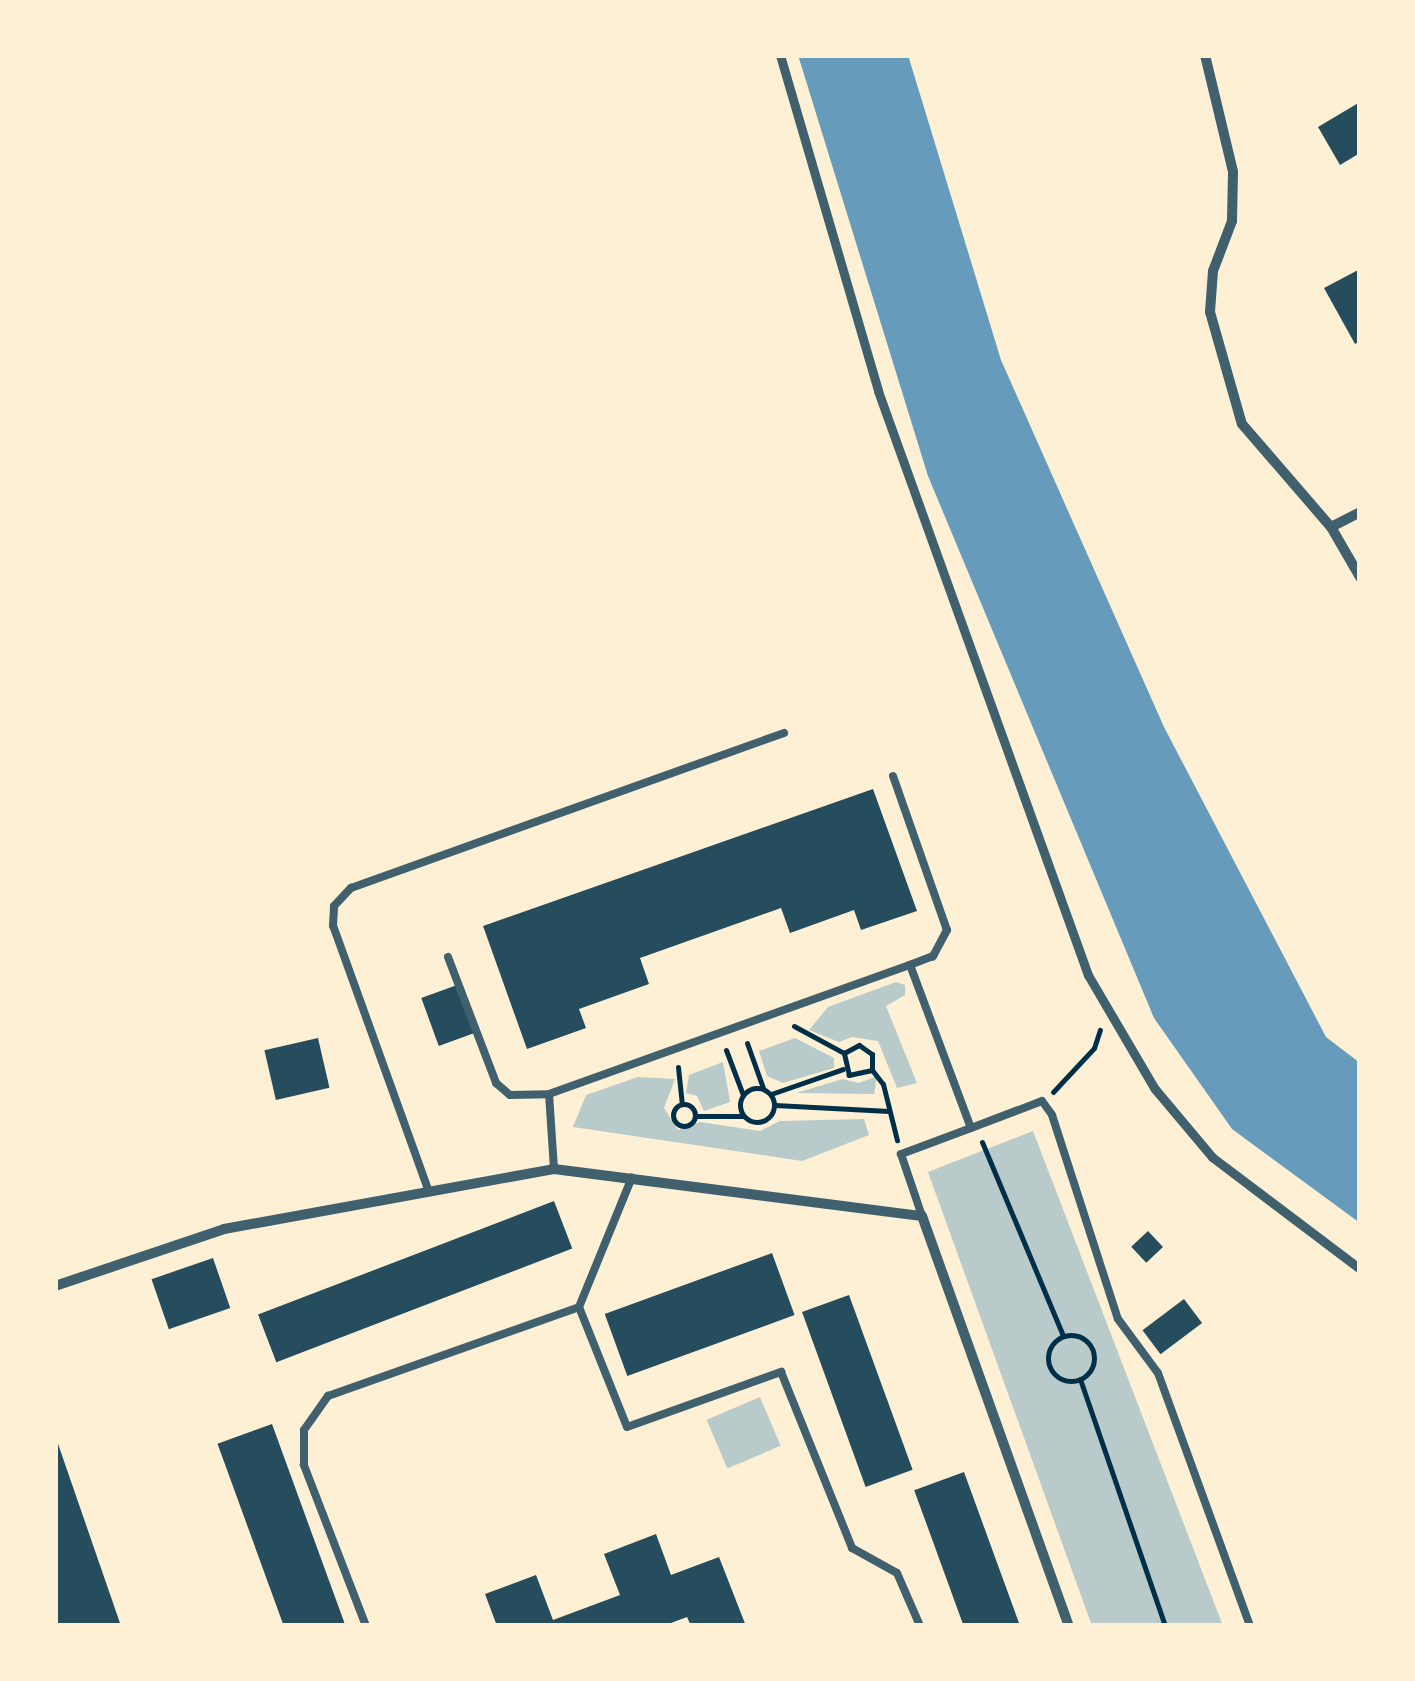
<!DOCTYPE html>
<html>
<head>
<meta charset="utf-8">
<style>
	body { margin:0 }
	#map { position:relative; width:1415px; height:1681px; overflow:hidden; background:#fdf0d5; font-family:"Work Sans",sans-serif }
	div>[style] { position:absolute }
	[style*='--x'] { left:calc(var(--x)*1px); top:calc(var(--y)*1px); width:calc(var(--w)*1px); rotate:calc(var(--a)*1deg) }
	.green>* { inset:0; background:#b9caca; transform-origin:0 0 }
	.water>* { inset:0; background:#669bbc }
	.building>* { inset:0; background:#264d5e; transform-origin:0 0 }
	.path>* { height:5px; margin:-2.5px; padding:0 2.5px; transform-origin:2.5px; border-radius:2.5px; background:#003049 }
	.path>.ring { margin:-2.5px; padding:0; box-sizing:content-box; background:none; border:5px solid #003049; border-radius:50% }
	.service>* { height:8px; margin:-4px; padding:0 4px; transform-origin:4px; border-radius:4px; background:#3f606c }
	.pedestrian>* { height:9px; margin:-4.5px; padding:0 4.5px; transform-origin:4.5px; border-radius:4.5px; background:#3f606c }
	.minor>* { height:10px; margin:-5px; padding:0 5px; transform-origin:5px; border-radius:5px; background:#3f606c }
	span { translate:-50% -50%; white-space:nowrap; text-align:center; line-height:1.15; -webkit-text-stroke:9px #fdf0d5; paint-order:stroke }
	.frame { position:absolute; inset:0; border:58px solid #fdf0d5; pointer-events:none }
</style>
</head>
<body>
<div id="map">
	<div class="green">
		<i style="clip-path:polygon(896px 982px,905px 985px,905px 995px,886px 1006px,917px 1083px,897px 1088px,878px 1041px,852px 1037px,839px 1042px,809px 1030px,828px 1007px)"></i>
		<i style="clip-path:polygon(795px 1038px,834px 1058px,834px 1068px,783px 1083px,767px 1076px,759px 1051px)"></i>
		<i style="clip-path:polygon(723px 1062px,730px 1102px,704px 1111px,697px 1096px,686px 1093px,689px 1075px)"></i>
		<i style="clip-path:polygon(877px 1076px,874px 1094px,796px 1093px,843px 1079px,859px 1083px)"></i>
		<i style="clip-path:polygon(638px 1077px,675px 1079px,664px 1108px,678px 1130px,700px 1122px,760px 1131px,780px 1121px,864px 1119px,869px 1135px,802px 1161px,573px 1127px,586px 1095px)"></i>
		<i style="clip-path:polygon(1033px 1131px,1223px 1626px,1092px 1626px,928px 1172px)"></i>
		<i style="left:760px;top:1397px;width:53px;height:58px;rotate:67deg"></i>
	</div>
	<div class="water">
		<i style="clip-path:polygon(798px 55px,908px 55px,1001px 360px,1164px 727px,1326px 1037px,1360px 1063px,1360px 1223px,1232px 1129px,1154px 1018px,928px 476px)"></i>
	</div>
	<div class="building">
		<i style="clip-path:polygon(1360px 102px,1360px 153px,1340px 165px,1318px 127px)"></i>
		<i style="clip-path:polygon(1360px 269px,1360px 341px,1355px 344px,1324px 288px)"></i>
		<i style="clip-path:polygon(873px 789px,917px 911px,861px 930px,854px 910px,790px 933px,781px 908px,640px 958px,649px 984px,579px 1009px,586px 1028px,527px 1049px,483px 926px)"></i>
		<i style="left:457px;top:985px;width:51px;height:38px;rotate:70deg"></i>
		<i style="left:318px;top:1038px;width:51px;height:55px;rotate:77deg"></i>
		<i style="left:554px;top:1201px;width:51px;height:317px;rotate:69deg"></i>
		<i style="left:1148px;top:1231px;width:22px;height:23px;rotate:47deg"></i>
		<i style="left:772px;top:1253px;width:66px;height:178px;rotate:70deg"></i>
		<i style="left:213px;top:1258px;width:53px;height:65px;rotate:71deg"></i>
		<i style="left:849px;top:1295px;width:186px;height:50px;rotate:70deg"></i>
		<i style="left:1184px;top:1299px;width:30px;height:52px;rotate:53deg"></i>
		<i style="left:272px;top:1424px;width:214px;height:58px;rotate:70deg"></i>
		<i style="clip-path:polygon(55px 1438px,56px 1438px,121px 1626px,55px 1626px)"></i>
		<i style="left:964px;top:1472px;width:164px;height:53px;rotate:70deg"></i>
		<i style="clip-path:polygon(656px 1534px,671px 1575px,719px 1557px,746px 1626px,691px 1626px,687px 1617px,663px 1626px,497px 1626px,485px 1594px,536px 1575px,553px 1620px,620px 1595px,604px 1554px)"></i>
	</div>
	<div class="path">
		<i style="--x:794;--y:1026;--w:57;--a:28.4"></i>
		<i style="--x:747;--y:1043;--w:48;--a:70.4"></i>
		<i style="--x:726;--y:1050;--w:48;--a:69.3"></i>
		<i style="--x:678;--y:1067;--w:37;--a:84"></i>
		<i style="--x:872;--y:1070;--w:24;--a:168"></i>
		<i style="--x:849;--y:1075;--w:23;--a:-103"></i>
		<i style="--x:844;--y:1053;--w:17;--a:-28"></i>
		<i style="--x:859;--y:1045;--w:16;--a:35"></i>
		<i style="--x:872;--y:1054;--w:16;--a:90"></i>
		<i style="--x:872;--y:1070;--w:18;--a:52"></i>
		<i style="--x:883;--y:1084;--w:58;--a:76"></i>
		<i class="ring" style="left:740px;top:1088px;width:29px;height:29px"></i>
		<i style="--x:1053;--y:1092;--w:60;--a:-47"></i>
		<i style="--x:1094;--y:1048;--w:19;--a:-72"></i>
		<i style="--x:771;--y:1094;--w:76;--a:-19.1"></i>
		<i class="ring" style="left:673px;top:1104px;width:17px;height:17px"></i>
		<i style="--x:775;--y:1105;--w:114;--a:3"></i>
		<i style="--x:696;--y:1116;--w:47;--a:0"></i>
		<i style="--x:982;--y:1142;--w:210;--a:67.3"></i>
		<i class="ring" style="left:1048px;top:1335px;width:41px;height:41px"></i>
		<i style="--x:1080;--y:1379;--w:261;--a:71"></i>
	</div>
	<div class="service">
		<i style="--x:893;--y:776;--w:163;--a:70.7"></i>
		<i style="--x:947;--y:930;--w:30;--a:118"></i>
		<i style="--x:933;--y:956;--w:25;--a:159"></i>
		<i style="--x:448;--y:957;--w:135;--a:69.1"></i>
		<i style="--x:496;--y:1083;--w:18;--a:41"></i>
		<i style="--x:510;--y:1095;--w:39;--a:-1"></i>
		<i style="--x:971;--y:1128;--w:76;--a:-20.8"></i>
		<i style="--x:1042;--y:1101;--w:17;--a:54"></i>
		<i style="--x:1052;--y:1115;--w:214;--a:72.1"></i>
		<i style="--x:1118;--y:1319;--w:67;--a:53.5"></i>
		<i style="--x:1158;--y:1373;--w:269;--a:70"></i>
		<i style="--x:554;--y:1169;--w:75;--a:-93.8"></i>
		<i style="--x:549;--y:1094;--w:383;--a:-19.7"></i>
		<i style="--x:910;--y:965;--w:174;--a:69.5"></i>
		<i style="--x:971;--y:1128;--w:75;--a:159.6"></i>
		<i style="--x:901;--y:1154;--w:65;--a:71.3"></i>
		<i style="--x:429;--y:1192;--w:283;--a:-109.8"></i>
		<i style="--x:333;--y:926;--w:20;--a:-87"></i>
		<i style="--x:334;--y:906;--w:25;--a:-47"></i>
		<i style="--x:351;--y:888;--w:460;--a:-19.7"></i>
		<i style="--x:579;--y:1307;--w:140;--a:-67.8"></i>
		<i style="--x:366;--y:1626;--w:173;--a:-111.1"></i>
		<i style="--x:304;--y:1465;--w:35;--a:-90"></i>
		<i style="--x:304;--y:1430;--w:42;--a:-54.8"></i>
		<i style="--x:328;--y:1396;--w:266;--a:-19.5"></i>
		<i style="--x:579;--y:1307;--w:129;--a:68.2"></i>
		<i style="--x:627;--y:1427;--w:164;--a:-19.7"></i>
		<i style="--x:781;--y:1372;--w:190;--a:68"></i>
		<i style="--x:852;--y:1548;--w:51;--a:29.1"></i>
		<i style="--x:897;--y:1573;--w:58;--a:66.5"></i>
	</div>
	<div class="pedestrian">
		<i style="--x:780;--y:55;--w:350;--a:73.7"></i>
		<i style="--x:878;--y:391;--w:621;--a:70.22"></i>
		<i style="--x:1088;--y:975;--w:132;--a:59.6"></i>
		<i style="--x:1155;--y:1089;--w:89;--a:50"></i>
		<i style="--x:1212;--y:1157;--w:186;--a:37.1"></i>
	</div>
	<div class="minor">
		<i style="--x:1205;--y:55;--w:120;--a:76.5"></i>
		<i style="--x:1233;--y:172;--w:49;--a:91.2"></i>
		<i style="--x:1232;--y:221;--w:53;--a:110.8"></i>
		<i style="--x:1213;--y:271;--w:41;--a:94.2"></i>
		<i style="--x:1210;--y:312;--w:116;--a:74.1"></i>
		<i style="--x:1242;--y:424;--w:136;--a:49.2"></i>
		<i style="--x:1331;--y:527;--w:58;--a:59.9"></i>
		<i style="--x:1331;--y:527;--w:33;--a:-27"></i>
		<i style="--x:55;--y:1286;--w:178;--a:-18.6"></i>
		<i style="--x:224;--y:1229;--w:335;--a:-10.3"></i>
		<i style="--x:554;--y:1169;--w:371;--a:7.3"></i>
		<i style="--x:922;--y:1216;--w:436;--a:70.3"></i>
	</div>
	<div class="frame"></div>
</div>
</body>
</html>
